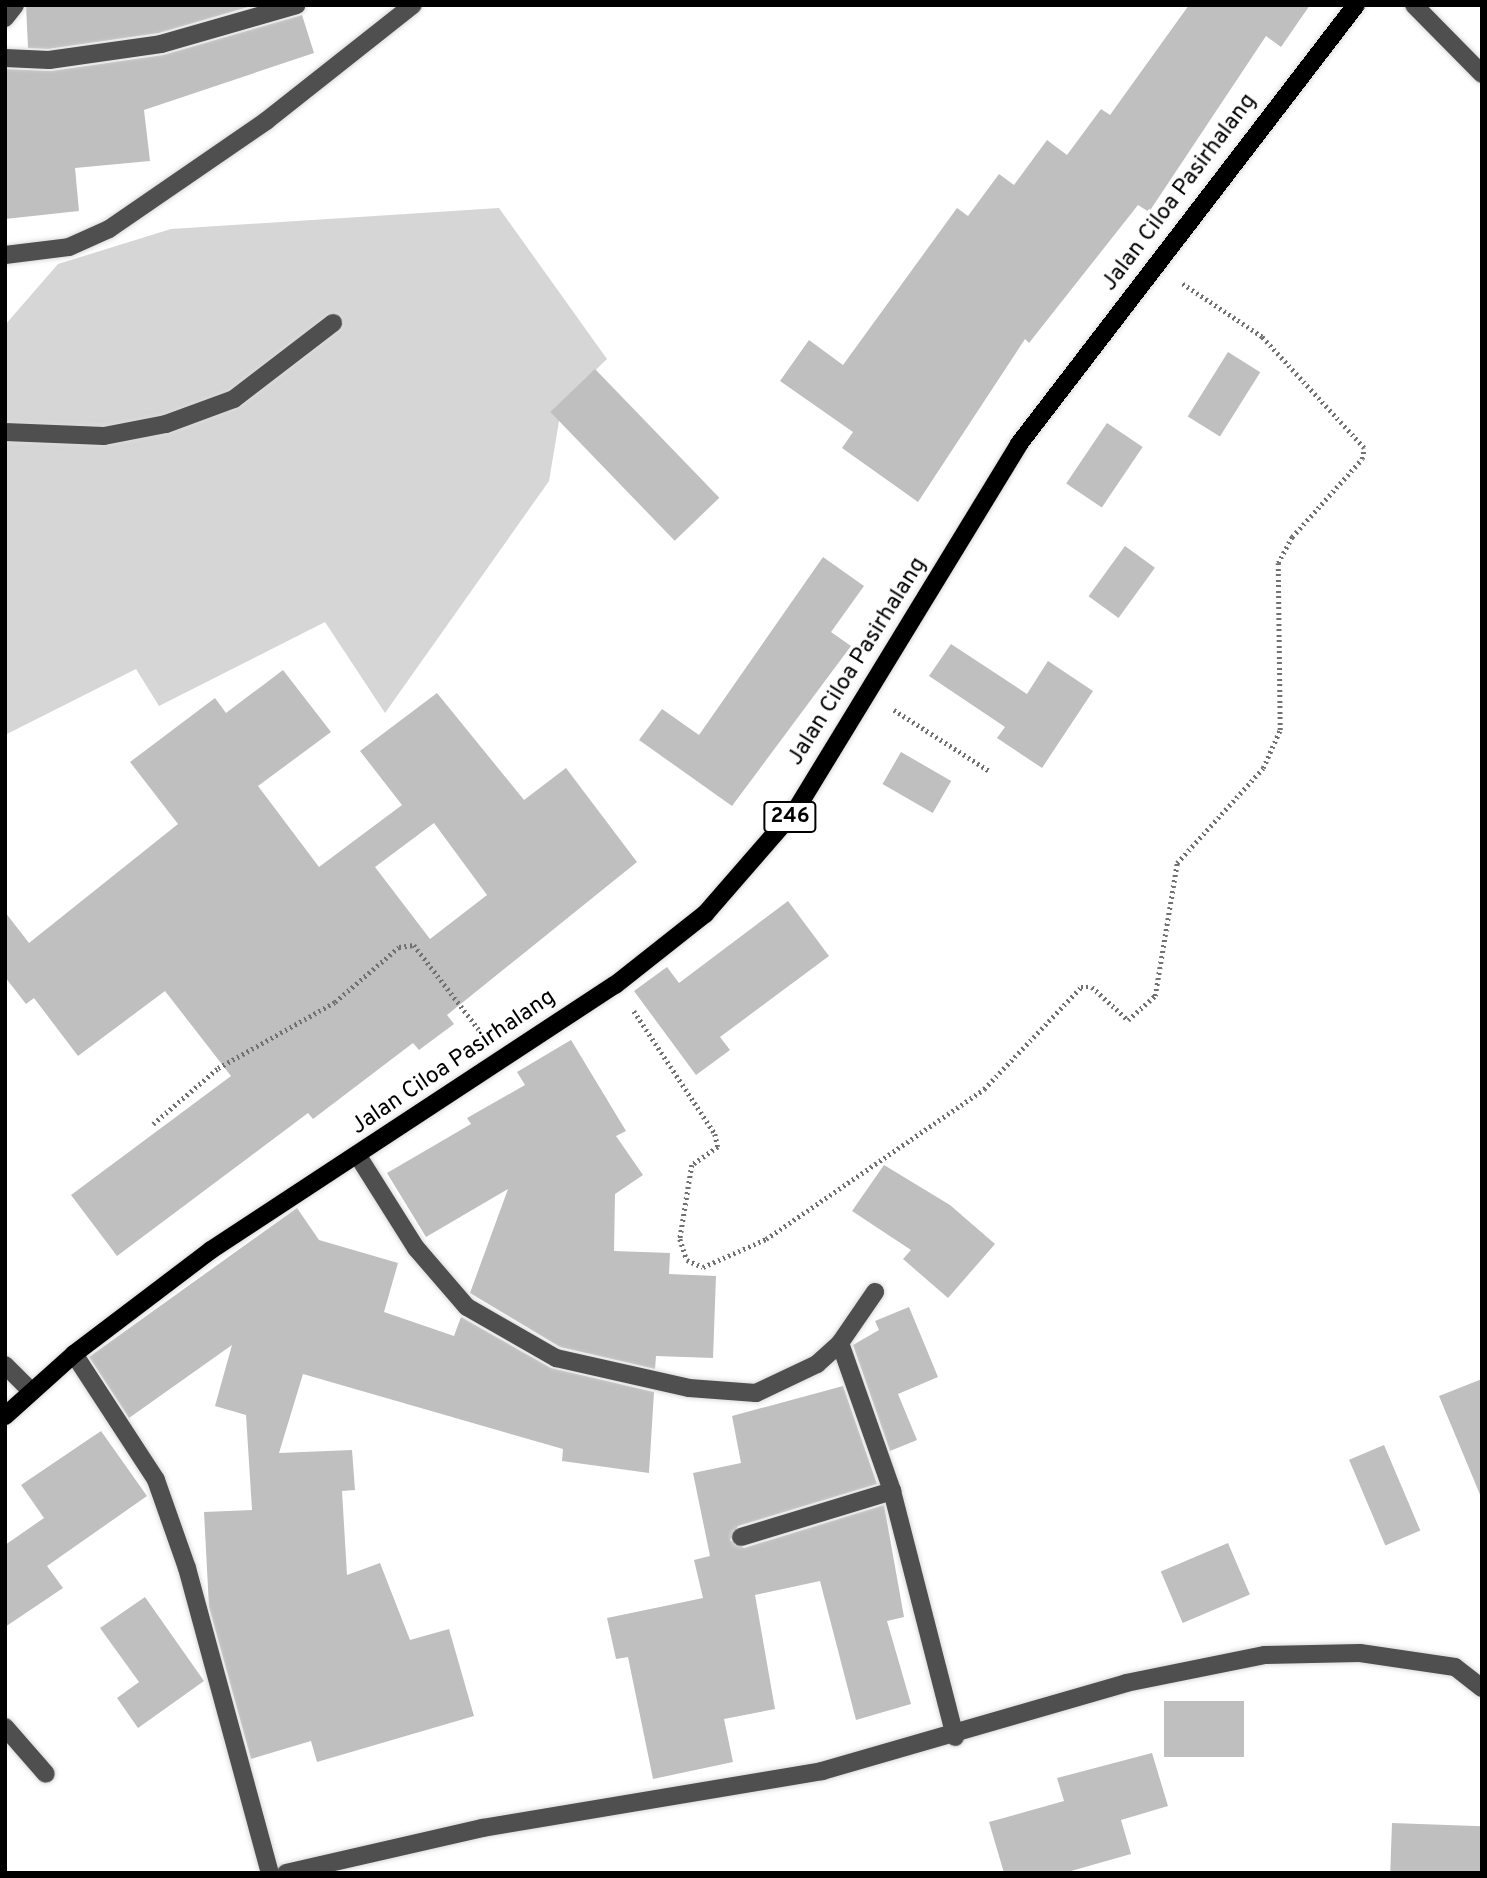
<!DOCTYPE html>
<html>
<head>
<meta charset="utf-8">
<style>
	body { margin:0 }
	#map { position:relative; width:1487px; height:1878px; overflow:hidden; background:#fff; font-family:Overpass,sans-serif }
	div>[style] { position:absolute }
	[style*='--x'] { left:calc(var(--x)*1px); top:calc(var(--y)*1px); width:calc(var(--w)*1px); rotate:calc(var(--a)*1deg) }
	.green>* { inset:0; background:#d6d6d6 }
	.building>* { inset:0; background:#bfbfbf; transform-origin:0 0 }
	.path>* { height:4.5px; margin-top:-2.25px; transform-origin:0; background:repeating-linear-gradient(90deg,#717171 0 2px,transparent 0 5.5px) }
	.roads { filter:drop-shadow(0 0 2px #dbdbdb) drop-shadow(0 0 2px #dbdbdb) }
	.minor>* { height:18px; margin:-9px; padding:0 9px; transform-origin:9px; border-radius:9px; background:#4f4f4f }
	.major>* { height:18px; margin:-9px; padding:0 9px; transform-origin:9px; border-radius:9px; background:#000 }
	span { translate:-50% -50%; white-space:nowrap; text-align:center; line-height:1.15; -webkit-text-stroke:5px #fff; paint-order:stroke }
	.shield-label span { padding:2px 5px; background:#fff; border:2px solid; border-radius:5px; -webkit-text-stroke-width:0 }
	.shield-label { font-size:21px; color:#000; font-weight:700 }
	.street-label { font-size:23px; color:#000 }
	.frame { position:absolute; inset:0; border:7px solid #000; pointer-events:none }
</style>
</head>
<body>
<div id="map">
	<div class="green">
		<i style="clip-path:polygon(499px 208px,607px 359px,562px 403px,549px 481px,385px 713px,325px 622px,159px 706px,136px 669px,5px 735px,5px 325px,58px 264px,171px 229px)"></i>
	</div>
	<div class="building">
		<i style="clip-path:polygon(26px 5px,255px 5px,159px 33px,48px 49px,28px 48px)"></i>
		<i style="clip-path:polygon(1189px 5px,1310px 5px,1281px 47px,1266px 36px,1149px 212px,1138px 205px,1029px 343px,1025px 339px,918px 502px,842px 448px,853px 432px,780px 381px,809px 340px,843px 365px,957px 208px,968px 216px,999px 174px,1014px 185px,1047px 140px,1067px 155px,1101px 109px,1110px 115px)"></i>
		<i style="clip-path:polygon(302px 15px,314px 53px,144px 110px,150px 161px,75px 168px,79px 211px,5px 219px,5px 69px,51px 71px,163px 55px)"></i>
		<i style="left:1228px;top:352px;width:38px;height:76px;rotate:32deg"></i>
		<i style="left:595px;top:369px;width:179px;height:62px;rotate:46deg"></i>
		<i style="left:1107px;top:423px;width:43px;height:73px;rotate:34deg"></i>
		<i style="left:1125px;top:546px;width:37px;height:62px;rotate:36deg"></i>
		<i style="clip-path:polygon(823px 557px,864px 586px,831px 632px,851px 646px,732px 806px,639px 740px,662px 709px,699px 735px)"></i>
		<i style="clip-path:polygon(951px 644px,1027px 694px,1048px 661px,1093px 691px,1042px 768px,997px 738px,1005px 727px,929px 676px)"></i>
		<i style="clip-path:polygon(evenodd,283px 670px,331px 732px,258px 786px,319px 867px,402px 805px,360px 751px,437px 693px,524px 800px,566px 768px,637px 862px,447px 1015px,454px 1024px,419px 1050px,413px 1043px,313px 1119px,308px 1113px,117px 1256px,71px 1195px,231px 1076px,165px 991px,78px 1056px,34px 998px,26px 1004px,5px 977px,5px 912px,29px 943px,178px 824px,130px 762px,215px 698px,226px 713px,283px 670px,434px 823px,487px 895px,430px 939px,375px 867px,434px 823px)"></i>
		<i style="left:901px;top:752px;width:58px;height:37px;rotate:30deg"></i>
		<i style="clip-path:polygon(788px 901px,829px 956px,720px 1037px,730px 1050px,696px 1075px,634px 991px,667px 967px,679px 983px)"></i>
		<i style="clip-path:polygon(571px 1040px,626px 1131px,616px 1136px,643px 1175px,615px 1194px,614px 1251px,670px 1253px,669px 1274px,716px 1276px,713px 1358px,656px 1356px,655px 1369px,560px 1347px,470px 1293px,508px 1189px,426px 1237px,387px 1173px,471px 1124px,467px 1118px,525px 1085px,517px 1072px)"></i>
		<i style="clip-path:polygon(884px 1165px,950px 1205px,995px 1244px,948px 1298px,903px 1259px,911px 1250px,852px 1211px)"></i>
		<i style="clip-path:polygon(297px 1208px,319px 1240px,398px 1263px,384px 1312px,454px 1336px,461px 1317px,551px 1368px,654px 1392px,649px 1473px,562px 1461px,563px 1449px,303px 1374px,279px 1453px,352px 1450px,355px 1490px,342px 1491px,347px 1575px,380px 1563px,410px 1640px,449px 1629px,474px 1716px,317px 1762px,311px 1741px,251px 1759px,209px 1607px,204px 1512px,252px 1510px,246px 1415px,215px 1406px,232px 1345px,129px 1418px,89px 1357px)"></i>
		<i style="clip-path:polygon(909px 1307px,938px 1377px,898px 1394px,917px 1440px,890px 1451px,853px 1345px,879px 1330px,875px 1321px)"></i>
		<i style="clip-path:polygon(1482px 1379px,1482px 1497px,1481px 1497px,1439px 1396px)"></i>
		<i style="clip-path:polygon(843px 1386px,877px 1484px,738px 1526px,730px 1540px,744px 1548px,884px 1505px,904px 1617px,887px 1621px,911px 1704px,856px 1720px,820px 1581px,755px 1595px,775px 1709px,724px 1719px,733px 1762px,653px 1779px,628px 1657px,616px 1659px,607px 1618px,703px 1598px,694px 1560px,710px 1556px,693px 1473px,741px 1463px,732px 1416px)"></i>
		<i style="clip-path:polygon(101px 1431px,147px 1496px,47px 1566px,63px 1588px,5px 1627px,5px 1545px,44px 1518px,21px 1485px)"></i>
		<i style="left:1384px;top:1445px;width:93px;height:38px;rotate:67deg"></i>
		<i style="left:1228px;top:1543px;width:56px;height:73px;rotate:67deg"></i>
		<i style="clip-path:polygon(145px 1597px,204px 1681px,138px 1728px,117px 1698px,139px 1682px,100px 1628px)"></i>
		<i style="left:1164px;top:1701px;width:80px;height:56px"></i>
		<i style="clip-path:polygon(1152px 1753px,1168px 1806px,1121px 1820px,1131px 1854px,1064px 1873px,1004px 1873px,989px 1822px,1064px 1801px,1057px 1778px)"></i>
		<i style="left:1392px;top:1823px;width:90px;height:50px;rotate:2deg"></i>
	</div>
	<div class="path">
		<i style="--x:894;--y:710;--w:115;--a:32.6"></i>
		<i style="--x:634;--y:1011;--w:147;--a:56.6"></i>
		<i style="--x:715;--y:1134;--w:13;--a:77"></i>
		<i style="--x:718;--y:1147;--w:32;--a:145"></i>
		<i style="--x:692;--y:1165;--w:75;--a:99.2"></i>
		<i style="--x:680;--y:1239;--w:22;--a:72"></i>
		<i style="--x:687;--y:1260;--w:17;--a:24"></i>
		<i style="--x:703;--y:1267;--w:69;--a:-24"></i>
		<i style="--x:766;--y:1239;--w:265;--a:-34.5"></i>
		<i style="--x:984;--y:1089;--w:141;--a:-46.4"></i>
		<i style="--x:1081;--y:987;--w:11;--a:0"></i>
		<i style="--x:1092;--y:987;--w:49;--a:42.5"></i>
		<i style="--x:1128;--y:1020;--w:36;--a:-42"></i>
		<i style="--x:1155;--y:996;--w:135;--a:-80.6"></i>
		<i style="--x:1177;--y:863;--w:128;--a:-47.8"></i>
		<i style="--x:1263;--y:768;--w:42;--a:-65.9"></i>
		<i style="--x:1280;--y:730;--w:167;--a:-90.7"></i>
		<i style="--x:1278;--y:563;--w:30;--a:-62"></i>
		<i style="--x:1292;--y:537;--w:105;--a:-48.1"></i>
		<i style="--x:1362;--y:459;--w:11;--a:-80"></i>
		<i style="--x:1364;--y:448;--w:151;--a:-132.6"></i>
		<i style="--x:1262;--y:337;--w:97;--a:-146.3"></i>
		<i style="--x:153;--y:1124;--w:86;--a:-40.7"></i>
		<i style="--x:218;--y:1068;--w:134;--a:-29.4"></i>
		<i style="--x:335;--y:1002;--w:84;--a:-40.7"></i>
		<i style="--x:399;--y:947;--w:15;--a:-8"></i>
		<i style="--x:414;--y:945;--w:113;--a:52.5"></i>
	</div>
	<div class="roads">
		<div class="minor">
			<i style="--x:1414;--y:5;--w:97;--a:45.4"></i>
			<i style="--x:5;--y:18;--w:16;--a:-52"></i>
			<i style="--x:5;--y:58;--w:44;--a:2.6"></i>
			<i style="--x:49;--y:60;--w:113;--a:-8.1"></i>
			<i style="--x:161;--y:44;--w:141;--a:-16"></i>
			<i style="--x:5;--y:255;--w:64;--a:-7.1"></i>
			<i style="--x:69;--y:247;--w:44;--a:-24.2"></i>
			<i style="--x:109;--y:229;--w:191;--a:-34.5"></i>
			<i style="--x:266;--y:121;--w:187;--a:-38.3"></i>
			<i style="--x:5;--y:432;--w:99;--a:2.3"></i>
			<i style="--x:104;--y:436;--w:63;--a:-11"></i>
			<i style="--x:166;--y:424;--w:72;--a:-20.2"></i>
			<i style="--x:234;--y:399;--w:125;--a:-37.5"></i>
			<i style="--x:358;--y:1156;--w:109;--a:57.8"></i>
			<i style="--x:416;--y:1248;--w:78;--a:49.2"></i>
			<i style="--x:467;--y:1307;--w:103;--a:29.8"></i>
			<i style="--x:556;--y:1358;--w:136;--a:12.7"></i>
			<i style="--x:689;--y:1388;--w:67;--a:4.3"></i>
			<i style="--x:756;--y:1393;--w:68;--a:-25.4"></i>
			<i style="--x:817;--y:1364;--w:31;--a:-42"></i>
			<i style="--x:840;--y:1343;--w:62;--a:-55.5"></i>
			<i style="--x:840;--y:1343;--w:157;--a:70.6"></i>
			<i style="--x:892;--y:1491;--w:254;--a:75.6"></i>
			<i style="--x:74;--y:1354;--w:150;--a:56.9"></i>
			<i style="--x:156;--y:1480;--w:93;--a:70.6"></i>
			<i style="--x:187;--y:1568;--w:316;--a:74.8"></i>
			<i style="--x:5;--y:1365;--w:37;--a:45"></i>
			<i style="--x:741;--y:1537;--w:158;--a:-16.9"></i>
			<i style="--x:5;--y:1727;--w:62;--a:48.9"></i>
			<i style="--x:286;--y:1873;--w:202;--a:-12.9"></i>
			<i style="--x:483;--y:1828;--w:344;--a:-9.5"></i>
			<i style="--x:822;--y:1771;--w:316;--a:-16.1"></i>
			<i style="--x:1126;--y:1683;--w:142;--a:-11.4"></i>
			<i style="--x:1265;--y:1655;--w:95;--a:-1.2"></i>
			<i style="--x:1360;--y:1653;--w:96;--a:8.4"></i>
			<i style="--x:1455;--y:1667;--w:34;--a:38"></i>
		</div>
		<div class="major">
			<i style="--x:5;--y:1416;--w:93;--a:-41.9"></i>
			<i style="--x:74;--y:1354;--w:172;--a:-37.2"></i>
			<i style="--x:211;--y:1250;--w:483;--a:-33.3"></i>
			<i style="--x:615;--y:985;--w:115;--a:-38.3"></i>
			<i style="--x:705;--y:914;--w:140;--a:-49"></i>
			<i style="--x:797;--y:808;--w:426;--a:-58.6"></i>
			<i style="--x:1019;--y:444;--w:553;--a:-52.49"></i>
		</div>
	</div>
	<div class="shield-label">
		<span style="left:790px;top:817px">246</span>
	</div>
	<div class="street-label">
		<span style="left:1180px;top:193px;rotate:-53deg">Jalan Ciloa Pasirhalang</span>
		<span style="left:858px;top:662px;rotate:-58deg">Jalan Ciloa Pasirhalang</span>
		<span style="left:454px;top:1063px;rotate:-34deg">Jalan Ciloa Pasirhalang</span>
	</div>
	<div class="frame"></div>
</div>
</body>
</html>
